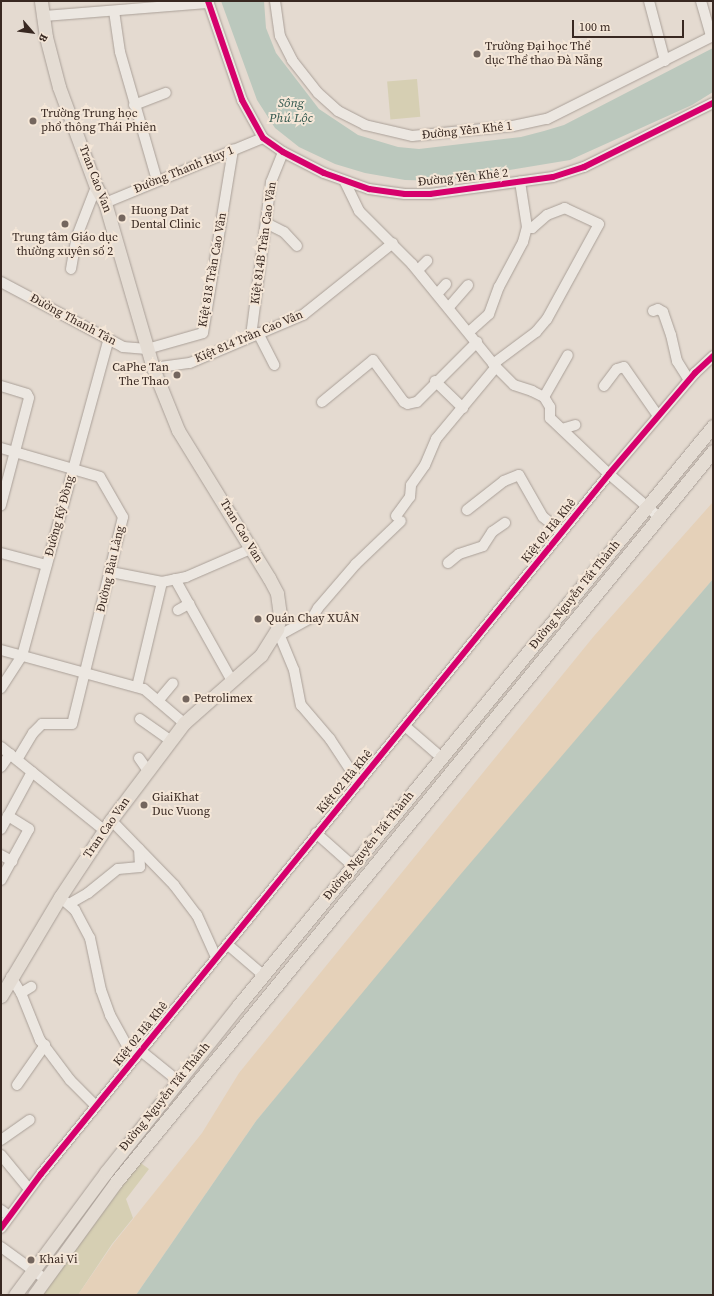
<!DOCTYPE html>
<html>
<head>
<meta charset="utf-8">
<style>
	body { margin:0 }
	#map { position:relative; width:714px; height:1296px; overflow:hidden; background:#e4dad0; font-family:"Source Serif 4",serif }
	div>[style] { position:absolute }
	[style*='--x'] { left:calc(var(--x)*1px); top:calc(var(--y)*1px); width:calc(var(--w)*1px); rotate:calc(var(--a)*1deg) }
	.green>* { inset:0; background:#d6cfb3; transform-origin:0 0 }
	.sand>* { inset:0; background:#e5d1b9 }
	.water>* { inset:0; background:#bbc8bd }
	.roads { filter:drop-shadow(0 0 1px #aaa098) drop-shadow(0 0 1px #aaa098) }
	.minor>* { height:10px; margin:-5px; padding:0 5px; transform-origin:5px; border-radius:5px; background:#ece7e1 }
	.major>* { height:13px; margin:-6.5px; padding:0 6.5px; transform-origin:6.5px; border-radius:6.5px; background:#e4dcd3 }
	.cycleway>* { height:6px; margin:-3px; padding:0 3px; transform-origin:3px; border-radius:3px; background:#d6006c }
	.dots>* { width:11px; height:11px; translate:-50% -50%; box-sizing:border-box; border:2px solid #f4e6d7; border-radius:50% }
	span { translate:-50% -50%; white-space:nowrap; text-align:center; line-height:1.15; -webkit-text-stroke:4px #f4e6d7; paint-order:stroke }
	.poi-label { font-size:12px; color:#382821 }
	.left { translate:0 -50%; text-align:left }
	.right { translate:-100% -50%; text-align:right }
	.street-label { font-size:12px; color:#382821 }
	.water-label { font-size:13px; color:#31574d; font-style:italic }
	.frame { position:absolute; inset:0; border:2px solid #382821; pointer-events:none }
	.north { position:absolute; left:12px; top:12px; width:40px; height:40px; -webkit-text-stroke:3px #f4e6d7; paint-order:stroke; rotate:118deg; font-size:11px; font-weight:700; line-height:16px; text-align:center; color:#382821 }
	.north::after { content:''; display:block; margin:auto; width:14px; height:18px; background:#382821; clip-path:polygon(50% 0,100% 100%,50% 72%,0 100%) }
	.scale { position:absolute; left:572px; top:20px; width:112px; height:18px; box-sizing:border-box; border:2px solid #382821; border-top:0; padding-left:5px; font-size:12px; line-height:14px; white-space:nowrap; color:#382821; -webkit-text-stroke:3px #f4e6d7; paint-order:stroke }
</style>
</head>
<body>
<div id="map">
	<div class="green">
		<i style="left:417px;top:79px;width:38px;height:30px;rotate:85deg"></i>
		<i style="clip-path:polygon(135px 1159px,149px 1169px,126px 1199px,133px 1218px,112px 1244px,78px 1295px,35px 1295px)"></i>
	</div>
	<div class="sand">
		<i style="clip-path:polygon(713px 502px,713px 579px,256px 1121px,136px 1295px,78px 1295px,113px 1244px,202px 1133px,239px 1073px,594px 636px)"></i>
	</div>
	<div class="water">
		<i style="clip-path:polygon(221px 1px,264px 1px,266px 28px,276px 53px,319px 109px,358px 135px,398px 147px,419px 149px,521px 137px,544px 131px,564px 125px,713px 48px,713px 92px,692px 105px,570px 160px,442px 181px,405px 180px,365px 173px,335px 164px,299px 147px,275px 128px,257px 100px)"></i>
		<i style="clip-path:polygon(713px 579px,713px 1295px,136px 1295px,256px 1121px,460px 875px)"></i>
	</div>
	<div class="roads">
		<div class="minor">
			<i style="--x:208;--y:1;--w:105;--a:71"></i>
			<i style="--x:242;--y:100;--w:43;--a:61.1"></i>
			<i style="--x:263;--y:138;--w:24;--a:35"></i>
			<i style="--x:283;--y:152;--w:46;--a:27.1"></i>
			<i style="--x:324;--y:173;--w:48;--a:19.6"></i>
			<i style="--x:369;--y:189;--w:36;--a:8"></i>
			<i style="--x:405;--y:194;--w:25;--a:0"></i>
			<i style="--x:430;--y:194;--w:124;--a:-7.9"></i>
			<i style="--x:553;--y:177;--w:33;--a:-18"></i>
			<i style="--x:584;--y:167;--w:144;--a:-26.4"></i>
			<i style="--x:275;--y:1;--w:35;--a:82"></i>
			<i style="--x:280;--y:36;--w:27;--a:63"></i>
			<i style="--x:292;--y:60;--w:42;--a:51.8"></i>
			<i style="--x:318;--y:93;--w:27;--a:42"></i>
			<i style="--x:338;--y:111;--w:30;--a:27"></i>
			<i style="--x:365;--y:125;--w:48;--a:13.2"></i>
			<i style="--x:412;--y:136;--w:101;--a:-5.7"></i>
			<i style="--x:513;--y:126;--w:35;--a:-12"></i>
			<i style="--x:547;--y:119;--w:186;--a:-26.6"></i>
			<i style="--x:649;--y:1;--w:62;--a:75.1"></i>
			<i style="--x:701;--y:1;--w:37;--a:74"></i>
			<i style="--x:114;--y:11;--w:41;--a:81.7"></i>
			<i style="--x:120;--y:52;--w:133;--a:73.9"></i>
			<i style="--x:43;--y:16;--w:166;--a:-4.5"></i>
			<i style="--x:134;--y:105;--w:34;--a:-21"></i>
			<i style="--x:345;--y:182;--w:32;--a:64"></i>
			<i style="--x:359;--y:211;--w:75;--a:45"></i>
			<i style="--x:412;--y:264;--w:133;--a:50.8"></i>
			<i style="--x:496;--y:367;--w:25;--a:45"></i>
			<i style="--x:514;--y:385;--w:19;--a:18"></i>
			<i style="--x:532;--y:391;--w:13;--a:27"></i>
			<i style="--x:544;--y:397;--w:12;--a:59"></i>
			<i style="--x:550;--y:407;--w:11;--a:90"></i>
			<i style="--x:550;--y:418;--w:81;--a:43.5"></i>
			<i style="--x:609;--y:474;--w:66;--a:40.7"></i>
			<i style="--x:105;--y:203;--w:171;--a:-22.4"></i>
			<i style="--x:266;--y:223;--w:20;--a:27"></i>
			<i style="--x:284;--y:232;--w:19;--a:47"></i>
			<i style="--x:71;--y:269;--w:34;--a:-80"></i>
			<i style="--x:77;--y:236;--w:53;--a:-68.8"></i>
			<i style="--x:418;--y:270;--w:13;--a:-45"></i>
			<i style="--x:1;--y:282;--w:138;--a:28"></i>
			<i style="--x:123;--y:347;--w:24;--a:5"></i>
			<i style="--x:147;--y:349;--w:58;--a:-15.9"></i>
			<i style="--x:203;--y:333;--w:186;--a:-80.7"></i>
			<i style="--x:438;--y:293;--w:12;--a:-48"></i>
			<i style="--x:449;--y:307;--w:29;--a:-49"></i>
			<i style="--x:653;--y:311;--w:5;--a:-22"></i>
			<i style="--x:658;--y:309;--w:6;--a:31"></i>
			<i style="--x:663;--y:312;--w:24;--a:71"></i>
			<i style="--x:671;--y:335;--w:27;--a:77"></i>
			<i style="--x:677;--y:361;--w:22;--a:58"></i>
			<i style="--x:469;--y:332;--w:27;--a:-42"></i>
			<i style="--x:489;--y:314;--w:29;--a:-70"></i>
			<i style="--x:499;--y:287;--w:51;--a:-61.9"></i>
			<i style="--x:523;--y:242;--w:16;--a:-75"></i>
			<i style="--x:527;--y:227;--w:46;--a:-98.8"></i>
			<i style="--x:258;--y:333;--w:36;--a:63"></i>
			<i style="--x:251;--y:336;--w:155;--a:-82.6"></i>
			<i style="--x:271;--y:182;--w:32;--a:-68"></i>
			<i style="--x:493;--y:364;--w:54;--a:-36.7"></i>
			<i style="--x:536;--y:332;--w:17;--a:-50"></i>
			<i style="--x:547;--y:319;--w:108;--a:-61.3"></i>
			<i style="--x:599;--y:224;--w:38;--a:-155"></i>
			<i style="--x:565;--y:208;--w:19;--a:159"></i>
			<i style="--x:547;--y:215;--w:20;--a:139"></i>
			<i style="--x:532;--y:228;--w:5;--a:-169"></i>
			<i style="--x:153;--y:368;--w:37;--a:-8"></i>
			<i style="--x:190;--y:363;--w:123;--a:-23"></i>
			<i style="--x:303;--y:315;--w:115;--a:-38.7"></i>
			<i style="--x:435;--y:381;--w:39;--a:44"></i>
			<i style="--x:1;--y:386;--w:27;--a:17"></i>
			<i style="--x:27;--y:394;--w:4;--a:63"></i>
			<i style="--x:29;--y:398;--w:111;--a:104.7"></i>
			<i style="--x:604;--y:386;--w:21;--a:-53"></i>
			<i style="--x:617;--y:369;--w:7;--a:-16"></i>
			<i style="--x:624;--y:367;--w:60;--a:55.2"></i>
			<i style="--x:544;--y:397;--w:48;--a:-60.3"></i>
			<i style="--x:322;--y:402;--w:66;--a:-39.5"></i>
			<i style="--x:373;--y:360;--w:52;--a:53.6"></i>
			<i style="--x:404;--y:402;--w:4;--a:27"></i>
			<i style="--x:408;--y:404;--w:9;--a:-13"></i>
			<i style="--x:417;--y:402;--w:85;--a:-45"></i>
			<i style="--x:562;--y:429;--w:14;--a:-17"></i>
			<i style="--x:1;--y:448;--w:103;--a:16.3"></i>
			<i style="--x:100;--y:477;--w:46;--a:60.1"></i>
			<i style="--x:123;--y:517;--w:213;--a:103.8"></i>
			<i style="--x:72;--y:724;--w:30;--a:180"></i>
			<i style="--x:42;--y:724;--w:13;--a:135"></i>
			<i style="--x:33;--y:733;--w:31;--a:121"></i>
			<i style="--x:467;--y:510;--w:47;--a:-38.1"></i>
			<i style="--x:504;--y:481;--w:16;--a:-22"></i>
			<i style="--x:519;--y:475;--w:48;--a:60.3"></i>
			<i style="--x:543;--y:517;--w:24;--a:38"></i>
			<i style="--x:396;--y:516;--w:24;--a:-54"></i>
			<i style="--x:410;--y:497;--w:12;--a:-85"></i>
			<i style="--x:411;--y:485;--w:24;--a:-55"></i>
			<i style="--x:425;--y:465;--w:28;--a:-67"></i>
			<i style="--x:436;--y:439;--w:94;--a:-50.2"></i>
			<i style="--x:1;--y:553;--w:47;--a:14.9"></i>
			<i style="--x:448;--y:563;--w:14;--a:-39"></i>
			<i style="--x:459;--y:554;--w:25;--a:-18"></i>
			<i style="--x:483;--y:546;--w:17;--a:-57"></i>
			<i style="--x:492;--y:532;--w:16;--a:-35"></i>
			<i style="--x:111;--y:572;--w:52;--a:11.1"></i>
			<i style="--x:162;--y:582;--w:25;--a:-12"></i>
			<i style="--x:186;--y:577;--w:73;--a:-23.4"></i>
			<i style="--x:175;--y:579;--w:117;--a:60.8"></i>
			<i style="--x:178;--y:610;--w:13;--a:-29"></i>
			<i style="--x:277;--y:629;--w:44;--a:67.5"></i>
			<i style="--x:294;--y:670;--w:36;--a:79"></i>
			<i style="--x:301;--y:705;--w:45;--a:49.5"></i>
			<i style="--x:330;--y:739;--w:53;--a:56.6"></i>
			<i style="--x:280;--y:635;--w:38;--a:-29"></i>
			<i style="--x:313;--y:617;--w:10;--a:-61"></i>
			<i style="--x:318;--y:608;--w:58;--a:-49.2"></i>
			<i style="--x:356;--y:564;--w:62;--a:-43.7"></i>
			<i style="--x:1;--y:650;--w:148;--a:15.3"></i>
			<i style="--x:144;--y:689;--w:52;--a:40.4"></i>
			<i style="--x:137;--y:687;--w:108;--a:-76.6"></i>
			<i style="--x:1;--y:688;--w:38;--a:-57"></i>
			<i style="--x:22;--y:656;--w:329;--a:-74.7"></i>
			<i style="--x:158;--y:701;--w:23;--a:-50"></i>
			<i style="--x:140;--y:719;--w:38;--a:35"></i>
			<i style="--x:405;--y:726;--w:49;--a:40.9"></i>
			<i style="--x:1;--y:747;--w:132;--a:38.9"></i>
			<i style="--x:139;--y:758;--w:16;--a:55"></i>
			<i style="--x:1;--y:767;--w:16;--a:-55"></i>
			<i style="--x:111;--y:820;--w:91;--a:45.9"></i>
			<i style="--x:174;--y:885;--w:38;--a:53"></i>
			<i style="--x:197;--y:915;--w:46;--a:65.7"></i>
			<i style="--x:1;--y:829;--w:65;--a:-61.5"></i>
			<i style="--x:316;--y:833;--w:50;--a:41.7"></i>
			<i style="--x:1;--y:855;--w:13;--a:29"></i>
			<i style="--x:1;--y:880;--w:58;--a:-61.2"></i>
			<i style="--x:29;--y:829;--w:25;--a:-148"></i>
			<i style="--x:60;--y:897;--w:20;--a:41"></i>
			<i style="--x:75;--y:910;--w:32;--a:62"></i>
			<i style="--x:90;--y:938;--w:53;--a:78.1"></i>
			<i style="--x:101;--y:990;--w:27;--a:70"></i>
			<i style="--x:110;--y:1015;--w:35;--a:61"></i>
			<i style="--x:127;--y:1046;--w:14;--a:45"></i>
			<i style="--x:69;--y:904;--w:22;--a:-30"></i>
			<i style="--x:88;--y:893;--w:38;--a:-39"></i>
			<i style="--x:118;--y:869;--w:22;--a:-5"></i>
			<i style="--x:140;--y:867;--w:18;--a:-93"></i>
			<i style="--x:227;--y:944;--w:48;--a:40.7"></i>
			<i style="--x:11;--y:977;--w:19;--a:58"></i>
			<i style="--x:21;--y:993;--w:51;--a:68"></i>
			<i style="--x:40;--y:1040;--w:50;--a:53.1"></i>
			<i style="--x:70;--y:1080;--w:37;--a:45"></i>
			<i style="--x:21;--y:993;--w:12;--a:-31"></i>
			<i style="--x:141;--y:1051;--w:48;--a:39"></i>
			<i style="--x:17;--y:1085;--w:49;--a:-55"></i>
			<i style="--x:1;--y:1140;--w:35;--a:-35"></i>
			<i style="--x:1;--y:1155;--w:44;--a:50.5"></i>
			<i style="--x:1;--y:1210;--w:10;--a:37"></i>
			<i style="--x:1;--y:1228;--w:67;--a:-53.5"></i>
			<i style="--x:41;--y:1174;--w:901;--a:-50.94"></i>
			<i style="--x:609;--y:474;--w:133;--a:-49.6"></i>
			<i style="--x:695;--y:373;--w:25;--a:-43"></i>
			<i style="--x:1;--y:1247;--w:54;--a:36"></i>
		</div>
		<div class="major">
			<i style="--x:1;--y:996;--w:115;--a:-59.2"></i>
			<i style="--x:60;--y:897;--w:92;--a:-56.5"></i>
			<i style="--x:111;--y:820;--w:121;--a:-53"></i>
			<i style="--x:184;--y:723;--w:103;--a:-41.4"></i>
			<i style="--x:261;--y:655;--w:31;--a:-58"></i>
			<i style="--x:277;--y:629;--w:14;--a:-78"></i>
			<i style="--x:280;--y:615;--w:22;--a:-98"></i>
			<i style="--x:277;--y:593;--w:17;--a:-118"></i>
			<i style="--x:269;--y:578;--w:174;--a:-121.6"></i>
			<i style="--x:178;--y:430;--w:67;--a:-112"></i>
			<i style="--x:153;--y:368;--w:172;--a:-106.2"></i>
			<i style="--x:105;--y:203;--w:18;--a:-119"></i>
			<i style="--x:96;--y:187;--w:107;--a:-110.3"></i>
			<i style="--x:59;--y:87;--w:52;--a:-104.6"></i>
			<i style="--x:46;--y:37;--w:36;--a:-98"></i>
			<i style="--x:15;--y:1295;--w:153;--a:-53.5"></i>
			<i style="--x:106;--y:1172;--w:212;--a:-51.5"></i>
			<i style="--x:238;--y:1006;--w:750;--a:-50.68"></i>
			<i style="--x:34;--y:1295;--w:140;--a:-54"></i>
			<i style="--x:116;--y:1182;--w:944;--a:-50.76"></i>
		</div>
	</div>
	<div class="cycleway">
		<i style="--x:208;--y:1;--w:105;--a:71"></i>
		<i style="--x:242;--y:100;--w:43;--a:61.1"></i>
		<i style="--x:263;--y:138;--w:24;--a:35"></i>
		<i style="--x:283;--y:152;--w:46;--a:27.1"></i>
		<i style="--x:324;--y:173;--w:48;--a:19.6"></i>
		<i style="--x:369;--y:189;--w:36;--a:8"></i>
		<i style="--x:405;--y:194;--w:25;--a:0"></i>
		<i style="--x:430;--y:194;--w:124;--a:-7.9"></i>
		<i style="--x:553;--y:177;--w:33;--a:-18"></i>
		<i style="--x:584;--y:167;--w:144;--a:-26.4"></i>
		<i style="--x:1;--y:1228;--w:67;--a:-53.5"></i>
		<i style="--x:41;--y:1174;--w:901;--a:-50.94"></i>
		<i style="--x:609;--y:474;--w:133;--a:-49.6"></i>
		<i style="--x:695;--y:373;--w:25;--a:-43"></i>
	</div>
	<div class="dots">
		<i style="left:477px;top:54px;background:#74665e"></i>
		<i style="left:33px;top:121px;background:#74665e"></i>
		<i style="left:122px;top:218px;background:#74665e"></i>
		<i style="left:65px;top:224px;background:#74665e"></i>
		<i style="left:177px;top:375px;background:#74665e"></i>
		<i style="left:258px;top:619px;background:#74665e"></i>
		<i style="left:186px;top:699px;background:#74665e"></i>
		<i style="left:144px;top:805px;background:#74665e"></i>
		<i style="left:31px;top:1260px;background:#74665e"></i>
	</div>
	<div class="poi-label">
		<span class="left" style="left:485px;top:54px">Trường Đại học Thể<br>dục Thể thao Đà Nẵng</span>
		<span class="left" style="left:41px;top:121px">Trường Trung học<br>phổ thông Thái Phiên</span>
		<span class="left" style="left:131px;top:218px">Huong Dat<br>Dental Clinic</span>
		<span style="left:65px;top:245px">Trung tâm Giáo dục<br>thường xuyên số 2</span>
		<span class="right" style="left:169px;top:375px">CaPhe Tan<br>The Thao</span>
		<span class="left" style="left:266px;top:619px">Quán Chay XUÂN</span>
		<span class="left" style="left:194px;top:699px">Petrolimex</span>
		<span class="left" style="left:152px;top:805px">GiaiKhat<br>Duc Vuong</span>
		<span class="left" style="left:39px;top:1260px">Khai Vi</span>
	</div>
	<div class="street-label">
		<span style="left:467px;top:131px;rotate:-6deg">Đường Yên Khê 1</span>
		<span style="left:184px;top:170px;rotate:-22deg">Đường Thanh Huy 1</span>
		<span style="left:463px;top:178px;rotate:-6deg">Đường Yên Khê 2</span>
		<span style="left:95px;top:179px;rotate:69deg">Tran Cao Van</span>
		<span style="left:264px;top:243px;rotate:-82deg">Kiệt 814B Trần Cao Vân</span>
		<span style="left:213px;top:270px;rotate:-80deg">Kiệt 818 Trần Cao Vân</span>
		<span style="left:73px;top:320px;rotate:28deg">Đường Thanh Tân</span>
		<span style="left:249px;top:337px;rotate:-23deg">Kiệt 814 Trần Cao Vân</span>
		<span style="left:60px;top:516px;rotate:-75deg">Đường Kỳ Đồng</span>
		<span style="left:241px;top:531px;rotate:59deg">Tran Cao Van</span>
		<span style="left:549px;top:531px;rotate:-51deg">Kiệt 02 Hà Khê</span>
		<span style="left:111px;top:569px;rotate:-77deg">Đường Bàu Làng</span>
		<span style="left:575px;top:595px;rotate:-51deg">Đường Nguyễn Tất Thành</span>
		<span style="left:345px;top:782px;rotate:-50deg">Kiệt 02 Hà Khê</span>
		<span style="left:107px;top:828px;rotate:-55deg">Tran Cao Van</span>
		<span style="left:369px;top:846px;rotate:-51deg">Đường Nguyễn Tất Thành</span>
		<span style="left:141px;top:1034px;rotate:-51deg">Kiệt 02 Hà Khê</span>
		<span style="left:165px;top:1097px;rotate:-51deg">Đường Nguyễn Tất Thành</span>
	</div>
	<div class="water-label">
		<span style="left:291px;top:111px">Sông<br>Phú Lộc</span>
	</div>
	<div class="frame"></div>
	<div class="north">B</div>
	<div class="scale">100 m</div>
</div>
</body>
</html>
